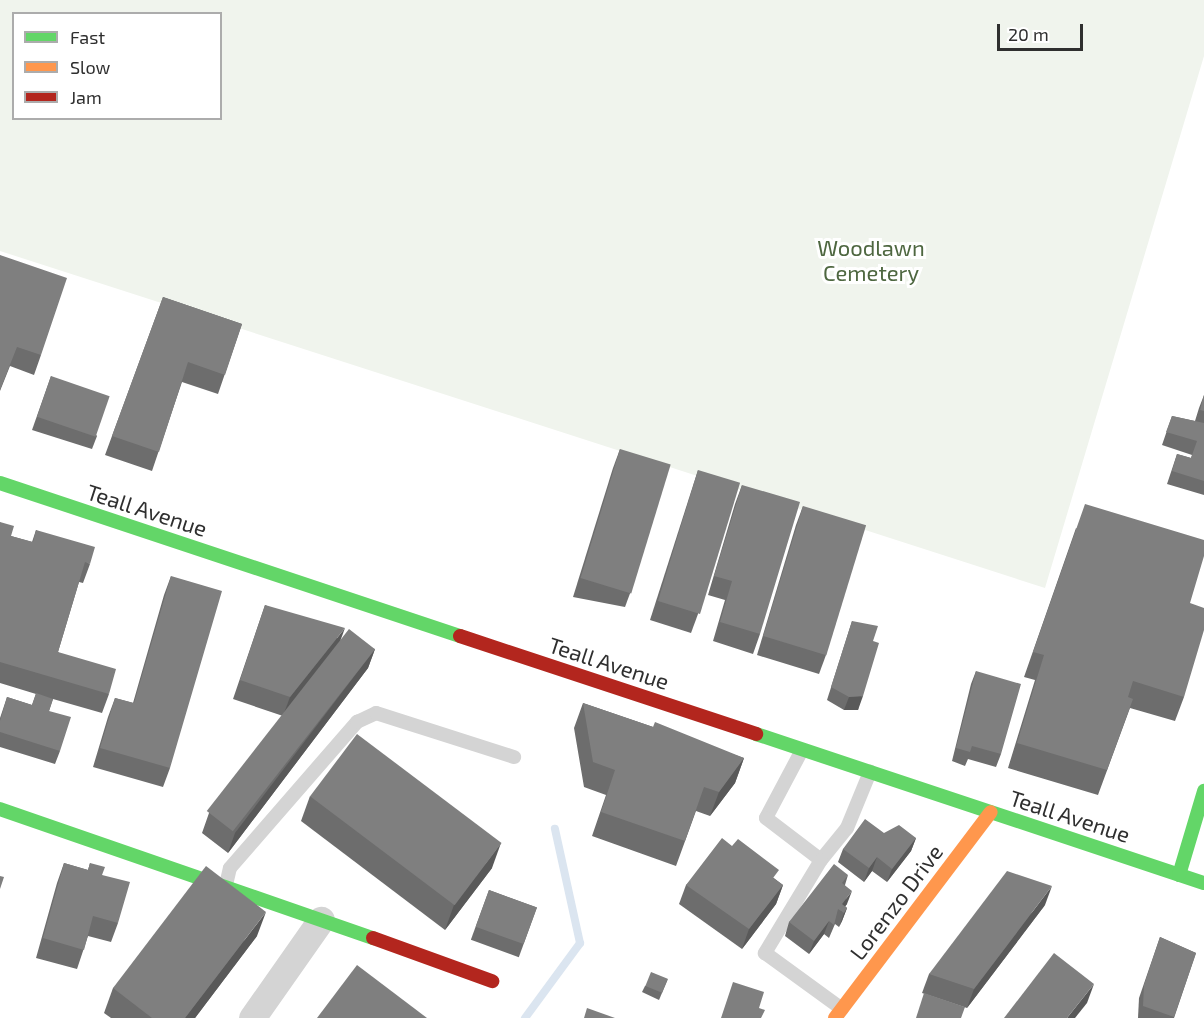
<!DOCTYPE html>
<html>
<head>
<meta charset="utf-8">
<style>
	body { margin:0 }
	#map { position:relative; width:1204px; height:1018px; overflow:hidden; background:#fff; font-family:"Exo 2",sans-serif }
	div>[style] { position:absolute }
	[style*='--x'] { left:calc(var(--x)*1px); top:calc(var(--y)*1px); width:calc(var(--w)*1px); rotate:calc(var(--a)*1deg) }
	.green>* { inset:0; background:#f0f4ed }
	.stream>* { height:8px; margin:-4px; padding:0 4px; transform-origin:4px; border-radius:4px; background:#dbe5f0 }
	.lane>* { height:14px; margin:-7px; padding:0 7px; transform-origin:7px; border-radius:7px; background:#d4d4d4 }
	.street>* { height:27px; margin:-13.5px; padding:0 13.5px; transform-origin:13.5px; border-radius:13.5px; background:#d4d4d4 }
	.fast>* { height:14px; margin:-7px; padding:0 7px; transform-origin:7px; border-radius:7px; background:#63d668 }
	.slow>* { height:14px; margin:-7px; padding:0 7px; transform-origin:7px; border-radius:7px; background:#ff974d }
	.jam>* { height:14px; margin:-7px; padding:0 7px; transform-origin:7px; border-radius:7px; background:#b3261e }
	.wall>* { inset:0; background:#6d6d6d; transform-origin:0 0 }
	.shaded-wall>* { inset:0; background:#595959 }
	.building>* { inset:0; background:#7f7f7f; transform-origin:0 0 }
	span { translate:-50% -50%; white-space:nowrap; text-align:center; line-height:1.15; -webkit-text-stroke:6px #fff; paint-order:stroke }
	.park-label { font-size:22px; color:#4e6740 }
	.street-label { font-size:22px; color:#2f2f2f }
	.legend { position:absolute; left:12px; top:12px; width:210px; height:108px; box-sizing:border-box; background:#fff; border:2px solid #acacac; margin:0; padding:8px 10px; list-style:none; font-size:18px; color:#2f2f2f }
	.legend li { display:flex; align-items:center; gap:12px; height:30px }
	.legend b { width:30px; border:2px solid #acacac }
	.scale { position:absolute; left:997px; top:24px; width:86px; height:27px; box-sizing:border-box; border:3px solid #2f2f2f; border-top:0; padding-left:8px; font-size:18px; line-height:21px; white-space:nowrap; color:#2f2f2f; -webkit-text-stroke:4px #fff; paint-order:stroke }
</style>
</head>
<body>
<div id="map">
	<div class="green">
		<i style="clip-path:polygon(evenodd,0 0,1204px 0,1204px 56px,1045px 588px,0 251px,0 0,14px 14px,220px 14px,220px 118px,14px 118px,14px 14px)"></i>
	</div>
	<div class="stream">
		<i style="--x:525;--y:1018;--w:93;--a:-53.7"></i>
		<i style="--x:580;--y:943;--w:117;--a:-102.4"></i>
	</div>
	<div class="lane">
		<i style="--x:802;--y:750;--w:77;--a:117.9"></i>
		<i style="--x:766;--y:818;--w:69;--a:37.4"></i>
		<i style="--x:821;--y:860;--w:41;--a:-50.9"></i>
		<i style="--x:847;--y:828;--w:61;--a:-67.7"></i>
		<i style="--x:821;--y:860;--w:109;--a:121.1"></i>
		<i style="--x:765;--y:953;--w:95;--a:36"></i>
		<i style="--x:226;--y:885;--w:17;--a:-77"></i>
		<i style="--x:230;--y:868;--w:194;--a:-49"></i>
		<i style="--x:357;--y:722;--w:21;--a:-25"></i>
		<i style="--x:376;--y:713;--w:145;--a:17.7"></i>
	</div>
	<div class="street">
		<i style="--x:252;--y:1018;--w:120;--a:-54.9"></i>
	</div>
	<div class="fast">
		<i style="--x:0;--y:483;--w:485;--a:18.4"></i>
		<i style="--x:756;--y:734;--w:472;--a:18.4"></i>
		<i style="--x:0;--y:809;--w:395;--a:19.1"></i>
		<i style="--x:1179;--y:875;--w:88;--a:-73.4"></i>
	</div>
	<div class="slow">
		<i style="--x:835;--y:1018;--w:258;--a:-52.9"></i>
	</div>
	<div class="jam">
		<i style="--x:460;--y:636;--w:312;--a:18.3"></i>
		<i style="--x:373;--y:938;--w:127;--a:19.9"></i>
	</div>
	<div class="wall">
		<i style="clip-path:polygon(0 255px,41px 355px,34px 375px,10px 366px,0 391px)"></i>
		<i style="clip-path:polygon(163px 297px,242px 324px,218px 394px,182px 382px,152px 471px,105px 455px)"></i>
		<i style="clip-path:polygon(51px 376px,97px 436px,92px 449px,32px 430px)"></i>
		<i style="clip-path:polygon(1204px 395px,1204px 495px,1167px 484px,1177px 454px,1191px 458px,1192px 455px,1162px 445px,1172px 416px,1195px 421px,1199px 408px)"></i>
		<i style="clip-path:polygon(620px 449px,632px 588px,625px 607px,573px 597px,613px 468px)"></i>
		<i style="clip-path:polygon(698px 470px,698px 614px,691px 633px,650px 620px)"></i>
		<i style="clip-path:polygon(742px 485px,760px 634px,753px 654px,713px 641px,725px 600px,708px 595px,735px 504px)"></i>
		<i style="clip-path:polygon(803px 506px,826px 655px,819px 674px,757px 655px,796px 525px)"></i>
		<i style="clip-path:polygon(0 522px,11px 536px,32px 542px,36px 530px,90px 564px,83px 583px,79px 582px,58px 652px,109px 694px,102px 713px,53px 699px,49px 711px,60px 751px,55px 764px,0 747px,0 718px,7px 697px,32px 705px,36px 694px,0 683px)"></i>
		<i style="clip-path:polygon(1076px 528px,1190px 603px,1184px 697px,1175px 721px,1130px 708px,1098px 795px,1008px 768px,1035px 680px,1024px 677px)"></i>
		<i style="clip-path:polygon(171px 576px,170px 768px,163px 787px,93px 767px,108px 717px,115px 698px,133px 703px,164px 595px)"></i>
		<i style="clip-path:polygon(265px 605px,341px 640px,375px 649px,368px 668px,228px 853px,202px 833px,209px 813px,283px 716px,233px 699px)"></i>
		<i style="clip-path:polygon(852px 621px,873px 641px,858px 710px,844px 710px,827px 700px)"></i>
		<i style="clip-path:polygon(976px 671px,1001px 754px,996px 767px,968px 759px,965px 766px,952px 761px,971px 684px)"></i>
		<i style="clip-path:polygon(583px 703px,744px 758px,735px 783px,710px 816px,696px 811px,676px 866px,592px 836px,606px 795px,584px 787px,574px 728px)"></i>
		<i style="clip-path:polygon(310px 796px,492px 868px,445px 930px,301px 821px)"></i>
		<i style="clip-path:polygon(884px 833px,916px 838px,911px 851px,887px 882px,872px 871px,864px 882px,838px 862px,843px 849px)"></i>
		<i style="clip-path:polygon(732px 846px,783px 885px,776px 904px,742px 949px,679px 904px,686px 885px)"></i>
		<i style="clip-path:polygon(64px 863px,88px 870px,90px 863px,102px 875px,118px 923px,111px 942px,88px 936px,77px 969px,36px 958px,57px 883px)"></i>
		<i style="clip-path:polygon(848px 875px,845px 885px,847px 904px,845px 906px,847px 908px,842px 921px,839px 927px,835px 924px,829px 938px,824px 934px,809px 954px,785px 936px,789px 922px)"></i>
		<i style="left:489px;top:890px;width:51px;height:53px;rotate:20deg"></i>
		<i style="clip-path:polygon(1045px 905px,967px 1008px,922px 993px,929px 974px)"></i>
		<i style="clip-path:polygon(257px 936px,195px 1018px,111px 1018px,104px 1013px,113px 988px)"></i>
		<i style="clip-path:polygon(1160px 937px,1196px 953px,1174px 1018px,1138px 1018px,1139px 998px)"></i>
		<i style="clip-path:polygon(668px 979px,659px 1000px,642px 992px,645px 986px)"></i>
	</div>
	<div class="shaded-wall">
		<i style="clip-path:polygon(345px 628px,338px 647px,283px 716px,290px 697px)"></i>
		<i style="clip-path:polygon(375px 649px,368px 668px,228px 853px,235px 833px)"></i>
		<i style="clip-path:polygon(863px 696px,858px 710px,844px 710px,849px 697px)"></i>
		<i style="clip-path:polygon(744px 758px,735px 783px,710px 816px,719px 792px)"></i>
		<i style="clip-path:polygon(916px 838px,911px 851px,887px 882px,892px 869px)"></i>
		<i style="clip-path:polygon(501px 843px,492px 868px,445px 930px,454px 905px)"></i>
		<i style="clip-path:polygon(877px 857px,872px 871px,864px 882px,869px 868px)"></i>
		<i style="clip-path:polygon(783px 885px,776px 904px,742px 949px,749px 929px)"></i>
		<i style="clip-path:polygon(1052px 886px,1045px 905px,967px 1008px,974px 989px)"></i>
		<i style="clip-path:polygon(852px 891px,847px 904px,841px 912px,842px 904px)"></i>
		<i style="clip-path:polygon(847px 908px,842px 921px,839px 927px,844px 913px)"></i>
		<i style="clip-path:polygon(266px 912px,257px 936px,195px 1018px,185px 1018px)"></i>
		<i style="clip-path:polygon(829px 921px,824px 934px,809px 954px,814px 941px)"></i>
		<i style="clip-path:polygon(1094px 984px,1087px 1003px,1075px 1018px,1067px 1018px)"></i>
	</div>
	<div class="building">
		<i style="clip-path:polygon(0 255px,67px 278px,41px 355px,17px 347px,0 390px)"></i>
		<i style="clip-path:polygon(163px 297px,242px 324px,225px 375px,188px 362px,159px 452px,112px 436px)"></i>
		<i style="left:51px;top:376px;width:62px;height:43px;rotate:19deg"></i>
		<i style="clip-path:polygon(1204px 395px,1204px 411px,1200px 410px)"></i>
		<i style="clip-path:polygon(1172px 416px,1204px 423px,1204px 481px,1172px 471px,1177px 454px,1191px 458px,1197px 441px,1166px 432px)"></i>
		<i style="left:620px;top:449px;width:53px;height:135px;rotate:17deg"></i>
		<i style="left:698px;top:470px;width:44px;height:137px;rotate:17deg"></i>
		<i style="clip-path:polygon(742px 485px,800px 502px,760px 634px,720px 622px,732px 581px,714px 576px)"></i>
		<i style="clip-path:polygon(1085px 504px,1204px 540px,1204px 556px,1190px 603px,1204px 608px,1204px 630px,1184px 697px,1133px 681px,1128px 697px,1133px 699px,1107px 770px,1017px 743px,1044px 655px,1033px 652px)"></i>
		<i style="left:803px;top:506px;width:66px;height:136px;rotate:17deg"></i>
		<i style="clip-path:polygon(0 522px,14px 526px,11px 536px,33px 542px,36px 530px,95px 547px,90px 564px,85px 562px,58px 652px,116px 669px,109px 694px,0 662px)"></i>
		<i style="clip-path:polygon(171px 576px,222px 591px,170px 768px,100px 748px,115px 698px,134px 703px)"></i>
		<i style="clip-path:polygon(265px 605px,345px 628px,290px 697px,240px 680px)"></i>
		<i style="clip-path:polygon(852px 621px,878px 626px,873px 641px,879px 643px,863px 696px,849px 697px,831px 687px)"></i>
		<i style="left:349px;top:629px;width:33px;height:231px;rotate:38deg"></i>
		<i style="clip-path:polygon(976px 671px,1021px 684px,1001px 754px,972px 746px,970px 752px,956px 748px)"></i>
		<i style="clip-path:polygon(36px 693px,53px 699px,49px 711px,71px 717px,60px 751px,0 732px,0 721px,7px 697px,32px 705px)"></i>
		<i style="clip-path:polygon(583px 703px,653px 727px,655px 722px,744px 758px,719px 792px,704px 787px,685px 841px,601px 812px,615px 770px,593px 762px)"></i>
		<i style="left:357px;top:734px;width:181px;height:78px;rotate:37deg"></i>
		<i style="clip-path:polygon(865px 819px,884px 833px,899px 825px,916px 838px,892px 869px,877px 857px,869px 868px,843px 849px)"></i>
		<i style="clip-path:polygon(722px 838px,732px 846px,738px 839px,779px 870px,773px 878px,783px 885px,749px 929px,686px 885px)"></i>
		<i style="clip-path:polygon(64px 863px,88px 870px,90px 863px,105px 867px,102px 875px,130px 882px,118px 923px,93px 916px,84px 950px,43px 938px)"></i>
		<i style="clip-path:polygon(834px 864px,848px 875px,842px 883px,852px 891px,842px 904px,847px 908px,844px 913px,838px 909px,834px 925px,829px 921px,814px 941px,789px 922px)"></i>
		<i style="clip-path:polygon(206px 866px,266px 912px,185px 1018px,152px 1018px,113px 988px)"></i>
		<i style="clip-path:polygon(1007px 871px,1052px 886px,974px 989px,929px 974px)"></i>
		<i style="clip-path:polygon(0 876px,4px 877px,0 889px)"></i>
		<i style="left:489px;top:890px;width:51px;height:39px;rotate:20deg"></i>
		<i style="clip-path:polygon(1160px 937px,1196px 953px,1174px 1017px,1143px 1006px,1144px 985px)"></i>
		<i style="clip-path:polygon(1054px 953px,1094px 984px,1067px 1018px,1004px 1018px)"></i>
		<i style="clip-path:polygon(357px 965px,427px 1018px,317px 1018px)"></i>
		<i style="left:651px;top:972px;width:18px;height:15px;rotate:22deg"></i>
		<i style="clip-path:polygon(733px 982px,764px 992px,759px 1008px,765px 1010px,761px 1018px,721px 1018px)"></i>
		<i style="clip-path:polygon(924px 993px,965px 1007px,961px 1018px,916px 1018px)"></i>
		<i style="clip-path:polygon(587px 1008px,615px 1018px,584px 1018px)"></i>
	</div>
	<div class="park-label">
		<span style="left:871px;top:260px">Woodlawn<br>Cemetery</span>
	</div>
	<div class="street-label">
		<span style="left:147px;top:510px;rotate:18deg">Teall Avenue</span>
		<span style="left:609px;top:663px;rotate:18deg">Teall Avenue</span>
		<span style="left:1070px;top:816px;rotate:18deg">Teall Avenue</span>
		<span style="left:896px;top:902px;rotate:-53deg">Lorenzo Drive</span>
	</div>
	<ul class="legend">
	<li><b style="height:8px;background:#63d668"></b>Fast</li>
	<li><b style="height:8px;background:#ff974d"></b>Slow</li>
	<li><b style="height:8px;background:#b3261e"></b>Jam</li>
	</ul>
	<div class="scale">20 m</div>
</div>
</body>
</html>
